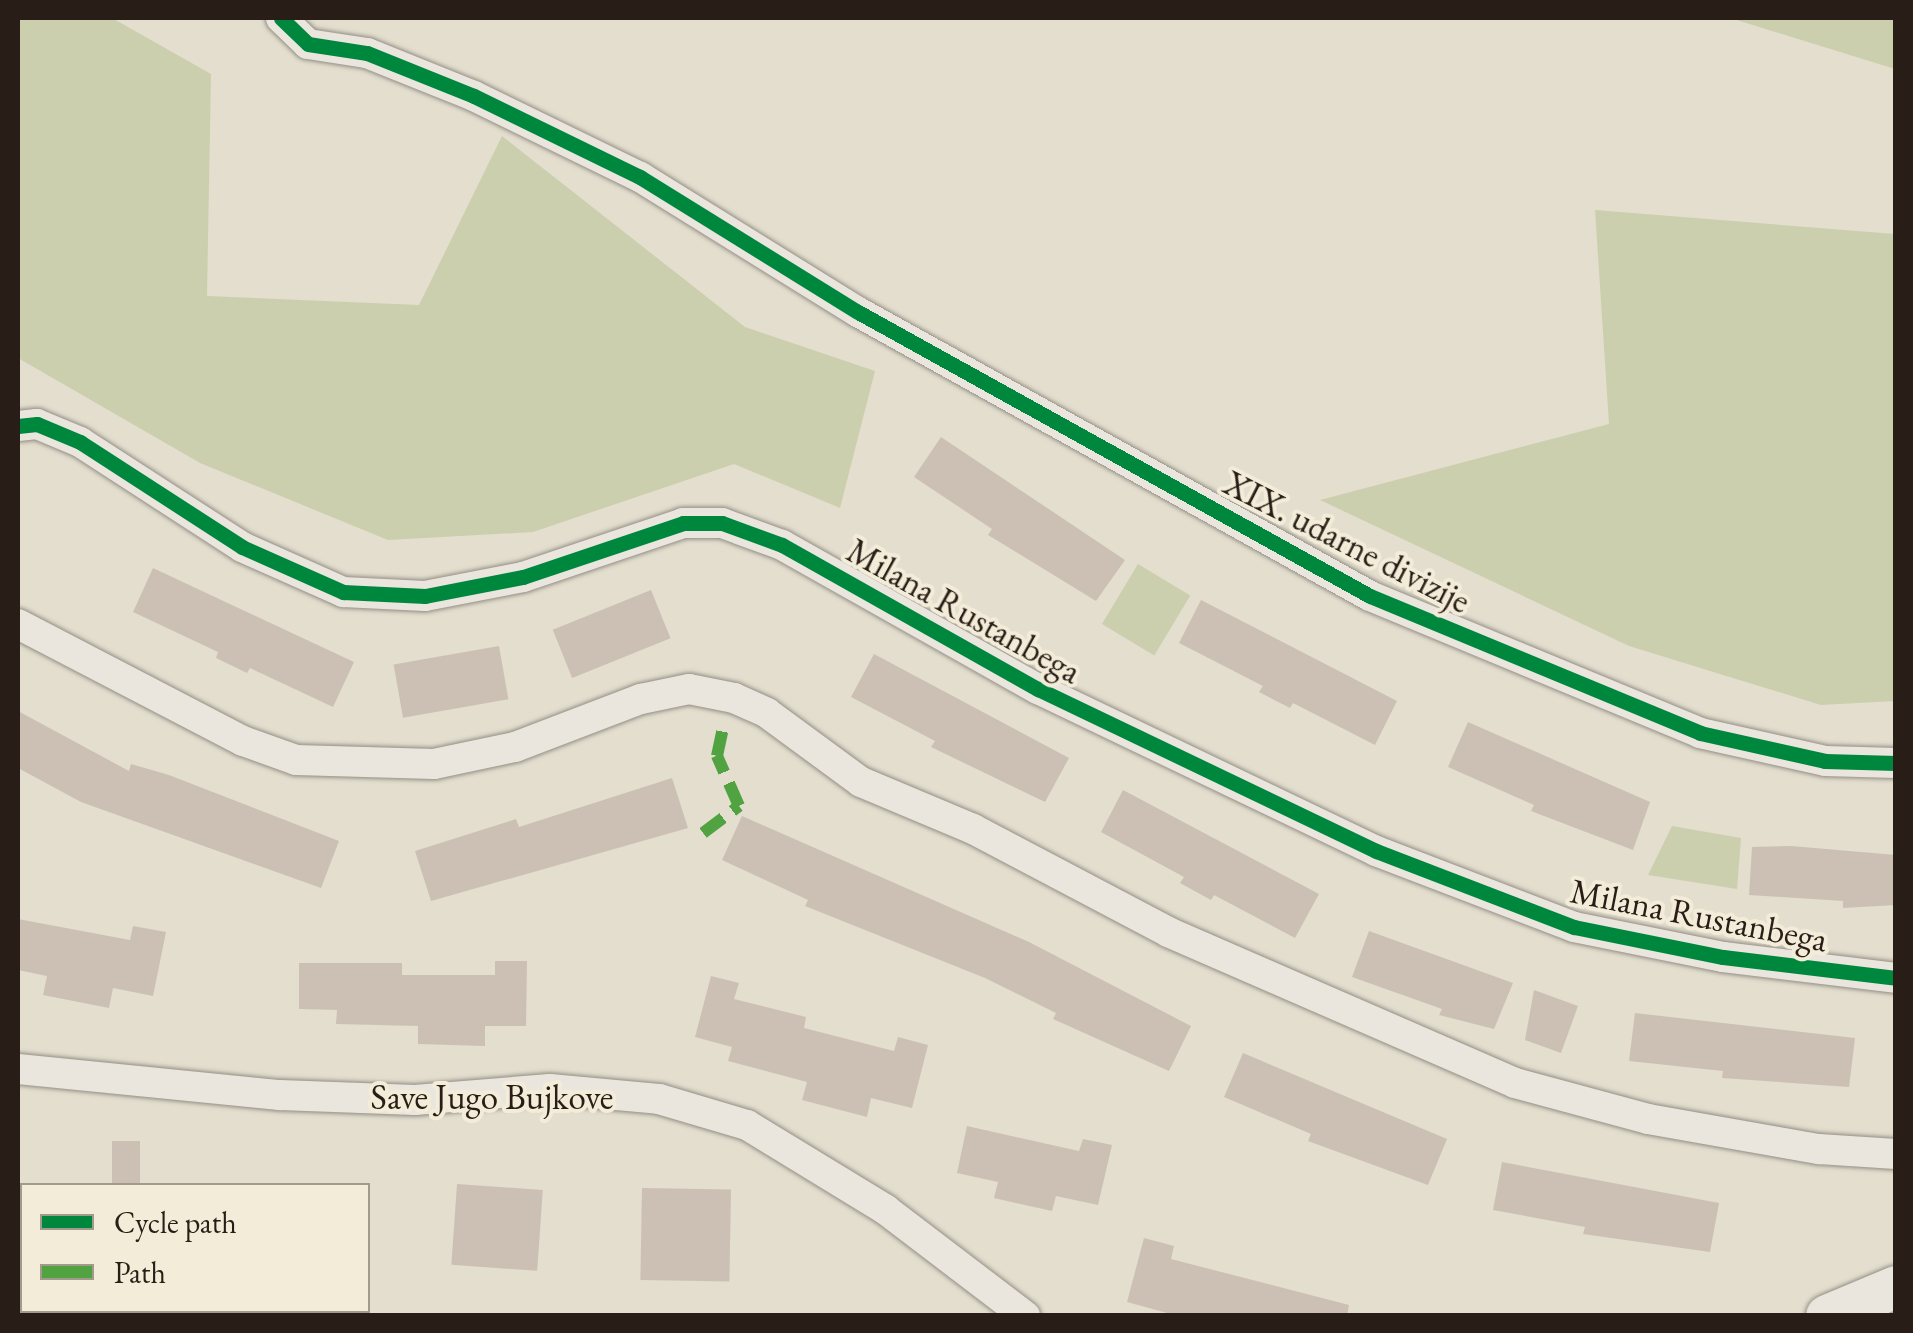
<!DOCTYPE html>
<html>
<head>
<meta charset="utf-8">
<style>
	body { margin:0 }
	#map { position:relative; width:1913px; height:1333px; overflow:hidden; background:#e3dece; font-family:"EB Garamond",serif }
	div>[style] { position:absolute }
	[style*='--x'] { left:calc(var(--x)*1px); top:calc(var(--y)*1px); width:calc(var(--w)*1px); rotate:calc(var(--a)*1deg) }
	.green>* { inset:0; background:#cccfae; transform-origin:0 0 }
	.building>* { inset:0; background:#ccc0b4; transform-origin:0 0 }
	.roads { filter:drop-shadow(0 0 2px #938f85) drop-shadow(0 0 2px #938f85) }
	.street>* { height:30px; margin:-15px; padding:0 15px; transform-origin:15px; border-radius:15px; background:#eae6de }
	.secondary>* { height:42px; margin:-21px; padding:0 21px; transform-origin:21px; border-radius:21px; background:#eae6de }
	.quiet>* { height:12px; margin-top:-6px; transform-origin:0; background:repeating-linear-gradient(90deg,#51a240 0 25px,transparent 0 37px) }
	.cycleway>* { height:15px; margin:-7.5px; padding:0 7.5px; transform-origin:7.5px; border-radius:7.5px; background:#00873e }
	span { translate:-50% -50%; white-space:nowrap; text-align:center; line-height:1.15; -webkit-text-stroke:8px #f3ecd9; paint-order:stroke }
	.street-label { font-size:35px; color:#291e17 }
	.frame { position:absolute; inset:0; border:20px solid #291e17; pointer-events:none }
	.legend { position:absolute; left:20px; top:1183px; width:350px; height:130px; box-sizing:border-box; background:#f3ecd9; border:2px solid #a29a8b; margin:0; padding:12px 18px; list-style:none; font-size:30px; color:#291e17 }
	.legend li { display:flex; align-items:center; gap:20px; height:50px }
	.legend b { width:50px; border:2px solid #a29a8b }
</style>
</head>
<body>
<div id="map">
	<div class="green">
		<i style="clip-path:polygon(18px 18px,112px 18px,211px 74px,207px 296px,419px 305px,502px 136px,745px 327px,875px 371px,840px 508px,734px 464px,533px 532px,388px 540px,200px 463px,18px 358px)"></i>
		<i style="clip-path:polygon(1730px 18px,1895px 18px,1895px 69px)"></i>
		<i style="clip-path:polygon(1595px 210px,1895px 234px,1895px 701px,1821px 705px,1629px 646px,1320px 500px,1609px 424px)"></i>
		<i style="left:1138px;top:564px;width:61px;height:70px;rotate:31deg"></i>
		<i style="clip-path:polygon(1672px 826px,1741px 838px,1737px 889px,1648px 875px)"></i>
	</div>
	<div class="building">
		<i style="clip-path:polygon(941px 437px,1125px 560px,1096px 601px,988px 535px,992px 529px,914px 477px)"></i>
		<i style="clip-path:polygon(153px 568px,354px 662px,333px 707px,250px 668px,247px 673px,216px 658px,218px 652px,133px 612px)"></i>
		<i style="left:651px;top:590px;width:52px;height:106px;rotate:68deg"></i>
		<i style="clip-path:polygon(1201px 600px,1397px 701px,1375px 745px,1293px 703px,1290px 708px,1259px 692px,1263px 686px,1179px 643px)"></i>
		<i style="left:499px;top:646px;width:54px;height:107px;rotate:80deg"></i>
		<i style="clip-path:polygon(874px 654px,1069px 758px,1045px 802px,931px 747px,935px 741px,851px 697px)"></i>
		<i style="clip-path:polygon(18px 711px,129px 771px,131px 764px,169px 775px,339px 841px,321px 888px,81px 802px,18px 768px)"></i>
		<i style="clip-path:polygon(1468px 722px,1650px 802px,1633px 850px,1531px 811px,1534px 805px,1448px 767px)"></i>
		<i style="clip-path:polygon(672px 778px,688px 828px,431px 901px,415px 851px,516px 819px,519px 827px)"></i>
		<i style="clip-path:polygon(1123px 790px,1319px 894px,1295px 938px,1214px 895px,1211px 900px,1180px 883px,1184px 877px,1101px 832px)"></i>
		<i style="clip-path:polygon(742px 816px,1029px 942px,1191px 1026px,1169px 1071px,1053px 1019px,1056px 1013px,985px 978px,805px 906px,808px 900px,722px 860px)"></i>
		<i style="clip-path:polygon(1791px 846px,1896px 855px,1896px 905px,1843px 908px,1843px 901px,1749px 895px,1752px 847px)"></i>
		<i style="clip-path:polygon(18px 919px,130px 940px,133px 926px,166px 932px,153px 996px,113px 988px,109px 1008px,43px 995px,47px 976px,18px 970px)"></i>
		<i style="clip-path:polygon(1369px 931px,1513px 983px,1494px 1029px,1439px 1015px,1442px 1009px,1352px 977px)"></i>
		<i style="clip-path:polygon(495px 961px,527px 961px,526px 1026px,485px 1026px,485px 1046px,418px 1044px,418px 1026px,336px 1024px,337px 1010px,299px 1009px,299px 963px,402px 963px,402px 975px,495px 975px)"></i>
		<i style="clip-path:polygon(711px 976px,739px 983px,734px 999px,806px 1017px,804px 1028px,894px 1051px,898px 1037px,928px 1045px,912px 1108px,871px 1098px,867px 1117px,802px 1100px,807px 1082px,728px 1061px,732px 1047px,695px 1037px)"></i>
		<i style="clip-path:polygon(1534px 990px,1578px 1006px,1561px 1053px,1525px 1040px)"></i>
		<i style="clip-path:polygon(1635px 1013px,1855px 1038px,1849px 1087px,1722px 1078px,1723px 1071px,1629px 1061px)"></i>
		<i style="clip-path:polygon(1243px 1053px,1447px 1139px,1428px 1185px,1308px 1141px,1311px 1134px,1224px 1097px)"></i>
		<i style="clip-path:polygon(967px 1126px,1079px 1151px,1083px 1139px,1112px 1145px,1098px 1205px,1056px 1196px,1052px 1211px,994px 1198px,998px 1182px,957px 1173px)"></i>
		<i style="left:112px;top:1141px;width:28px;height:45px"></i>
		<i style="clip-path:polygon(1502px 1162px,1719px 1203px,1710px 1252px,1583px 1234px,1585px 1227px,1493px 1210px)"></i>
		<i style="left:457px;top:1184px;width:86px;height:81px;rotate:4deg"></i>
		<i style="left:642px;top:1188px;width:89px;height:92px;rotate:1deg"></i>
		<i style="clip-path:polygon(1144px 1238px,1174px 1246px,1171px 1259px,1349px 1305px,1347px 1316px,1178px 1316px,1127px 1302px)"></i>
	</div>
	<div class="roads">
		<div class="street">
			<i style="--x:281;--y:18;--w:37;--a:44"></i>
			<i style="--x:308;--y:44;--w:60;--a:8.7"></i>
			<i style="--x:367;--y:53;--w:115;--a:21.9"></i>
			<i style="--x:474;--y:96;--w:185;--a:26"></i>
			<i style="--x:640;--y:177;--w:256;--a:31.8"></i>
			<i style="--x:858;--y:312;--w:585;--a:29.02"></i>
			<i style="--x:1370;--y:596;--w:357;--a:22.5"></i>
			<i style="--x:1700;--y:733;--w:128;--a:12.6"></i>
			<i style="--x:1825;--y:761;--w:71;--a:1.6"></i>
			<i style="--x:18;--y:426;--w:19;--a:-6"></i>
			<i style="--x:37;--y:424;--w:47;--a:22.7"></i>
			<i style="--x:80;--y:442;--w:193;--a:32.9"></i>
			<i style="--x:242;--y:547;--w:111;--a:24"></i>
			<i style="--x:343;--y:592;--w:82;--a:2.8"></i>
			<i style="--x:425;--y:596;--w:100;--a:-11"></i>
			<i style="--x:523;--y:577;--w:169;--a:-18.6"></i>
			<i style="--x:683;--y:523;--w:39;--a:0"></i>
			<i style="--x:722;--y:523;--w:64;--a:20.1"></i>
			<i style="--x:782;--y:545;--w:294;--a:29.4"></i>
			<i style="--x:1038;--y:689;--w:375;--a:25.6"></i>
			<i style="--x:1376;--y:851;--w:212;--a:21"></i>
			<i style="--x:1574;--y:927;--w:152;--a:11.4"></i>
			<i style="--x:1723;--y:957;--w:174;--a:6.9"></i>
			<i style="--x:18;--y:624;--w:254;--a:27.5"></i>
			<i style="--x:243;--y:741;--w:56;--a:19.7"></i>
			<i style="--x:296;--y:760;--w:138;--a:1.7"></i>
			<i style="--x:434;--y:764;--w:83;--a:-11.9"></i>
			<i style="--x:515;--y:747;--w:135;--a:-20.9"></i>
			<i style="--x:641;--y:699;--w:49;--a:-11.8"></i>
			<i style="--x:689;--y:689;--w:46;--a:11.3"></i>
			<i style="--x:734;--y:698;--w:36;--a:24"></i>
			<i style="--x:767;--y:713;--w:117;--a:36.3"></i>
			<i style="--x:861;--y:782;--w:121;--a:22.8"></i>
			<i style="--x:973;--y:829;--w:221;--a:27.8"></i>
			<i style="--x:1168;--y:932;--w:378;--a:23.5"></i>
			<i style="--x:1515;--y:1083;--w:138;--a:15.1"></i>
			<i style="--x:1648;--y:1119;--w:174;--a:10"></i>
			<i style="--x:1819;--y:1149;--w:77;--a:3.7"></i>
			<i style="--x:18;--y:1069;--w:263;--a:5.7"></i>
			<i style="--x:280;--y:1095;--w:135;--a:2.1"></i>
			<i style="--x:415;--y:1100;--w:135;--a:-4.7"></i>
			<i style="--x:550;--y:1089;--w:109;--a:5.2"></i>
			<i style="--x:659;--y:1099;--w:92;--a:16.5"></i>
			<i style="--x:747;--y:1125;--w:163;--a:31.4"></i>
			<i style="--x:886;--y:1210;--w:175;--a:37.3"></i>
		</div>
		<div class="secondary">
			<i style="--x:1827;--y:1316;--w:75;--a:-22.8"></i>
		</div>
	</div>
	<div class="quiet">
		<i style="--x:703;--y:833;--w:45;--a:-36.9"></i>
		<i style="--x:739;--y:806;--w:55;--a:-113.7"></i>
		<i style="--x:717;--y:756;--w:30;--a:-78"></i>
	</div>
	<div class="cycleway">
		<i style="--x:281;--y:18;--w:37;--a:44"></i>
		<i style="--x:308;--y:44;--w:60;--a:8.7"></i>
		<i style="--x:367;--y:53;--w:115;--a:21.9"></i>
		<i style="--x:474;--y:96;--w:185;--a:26"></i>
		<i style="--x:640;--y:177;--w:256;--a:31.8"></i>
		<i style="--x:858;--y:312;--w:585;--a:29.02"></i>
		<i style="--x:1370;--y:596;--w:357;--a:22.5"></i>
		<i style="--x:1700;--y:733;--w:128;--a:12.6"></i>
		<i style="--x:1825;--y:761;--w:71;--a:1.6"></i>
		<i style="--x:18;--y:426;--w:19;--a:-6"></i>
		<i style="--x:37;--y:424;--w:47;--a:22.7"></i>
		<i style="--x:80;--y:442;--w:193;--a:32.9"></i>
		<i style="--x:242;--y:547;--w:111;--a:24"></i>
		<i style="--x:343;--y:592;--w:82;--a:2.8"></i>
		<i style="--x:425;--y:596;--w:100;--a:-11"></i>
		<i style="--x:523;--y:577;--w:169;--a:-18.6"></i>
		<i style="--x:683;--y:523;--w:39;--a:0"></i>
		<i style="--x:722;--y:523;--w:64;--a:20.1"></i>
		<i style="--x:782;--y:545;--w:294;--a:29.4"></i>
		<i style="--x:1038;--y:689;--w:375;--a:25.6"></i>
		<i style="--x:1376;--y:851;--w:212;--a:21"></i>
		<i style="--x:1574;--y:927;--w:152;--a:11.4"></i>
		<i style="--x:1723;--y:957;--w:174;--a:6.9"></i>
	</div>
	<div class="street-label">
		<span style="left:1347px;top:542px;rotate:27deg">XIX. udarne divizije</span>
		<span style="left:964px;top:611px;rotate:29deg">Milana Rustanbega</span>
		<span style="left:1699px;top:915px;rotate:11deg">Milana Rustanbega</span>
		<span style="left:492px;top:1097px">Save Jugo Bujkove</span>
	</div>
	<div class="frame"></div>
	<ul class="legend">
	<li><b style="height:12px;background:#00873e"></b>Cycle path</li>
	<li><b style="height:12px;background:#51a240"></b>Path</li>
	</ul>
</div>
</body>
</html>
